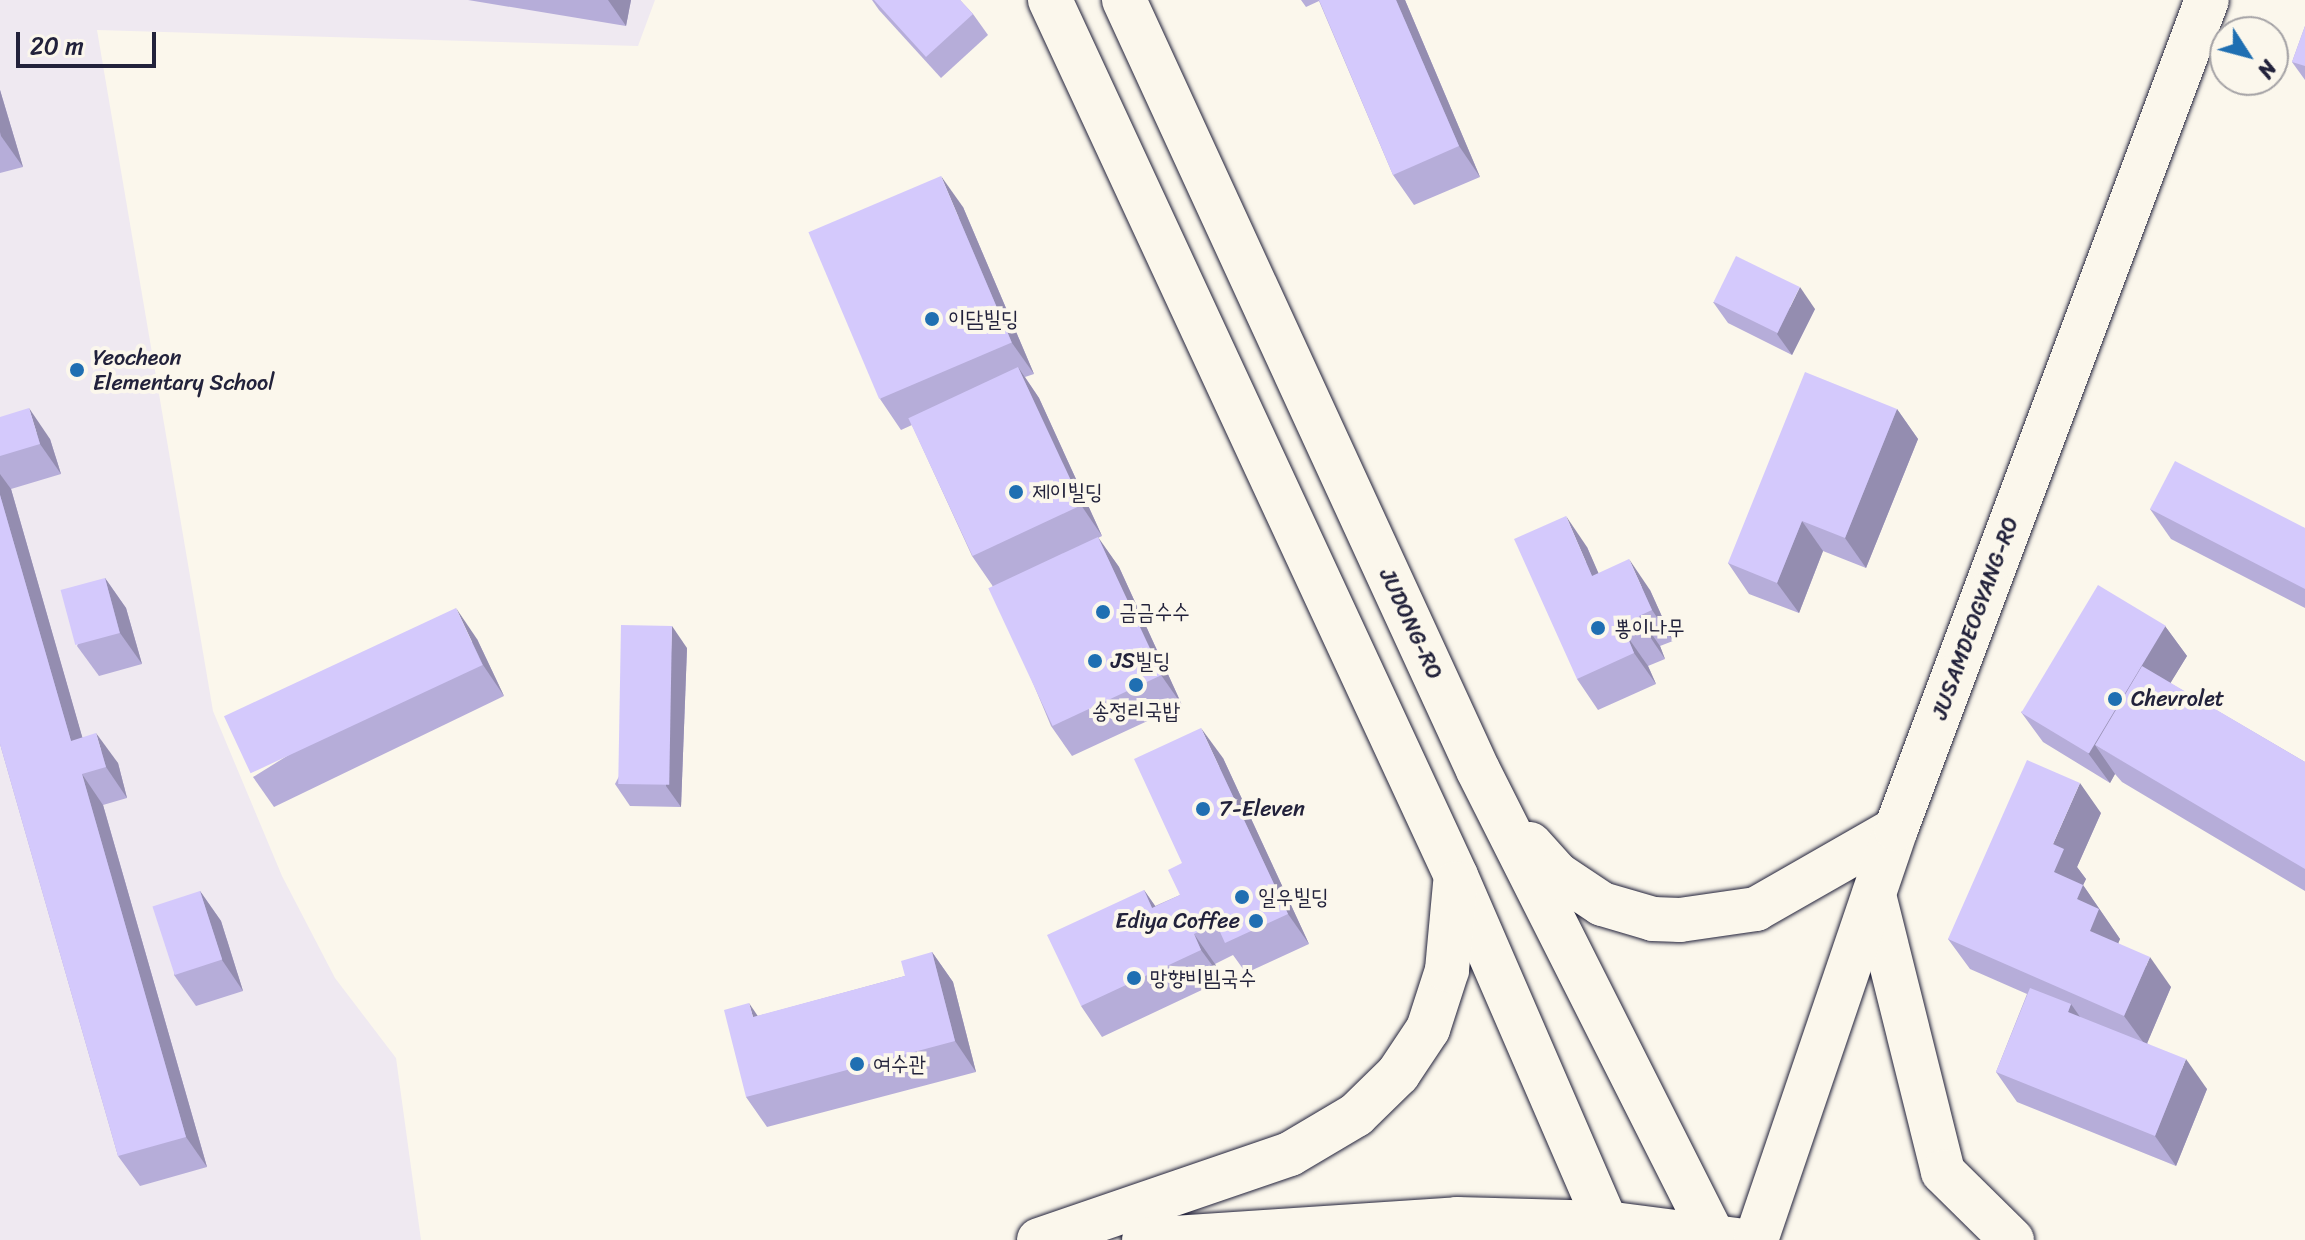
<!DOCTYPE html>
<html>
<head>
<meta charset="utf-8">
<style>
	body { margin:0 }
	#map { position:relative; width:2305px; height:1240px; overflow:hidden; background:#fbf7ec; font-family:Sriracha,"Poor Story",sans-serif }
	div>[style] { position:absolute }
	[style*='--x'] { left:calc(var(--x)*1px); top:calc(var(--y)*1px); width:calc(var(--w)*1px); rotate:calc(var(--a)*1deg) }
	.built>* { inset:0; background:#efe9f1 }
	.roads { filter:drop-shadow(0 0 2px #22223b) drop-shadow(0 0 2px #22223b) }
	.tertiary>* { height:44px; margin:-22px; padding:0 22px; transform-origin:22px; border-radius:22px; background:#fbf7ec }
	.wall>* { inset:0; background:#b6add9 }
	.shaded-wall>* { inset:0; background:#948db0 }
	.building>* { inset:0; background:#d4c9fc; transform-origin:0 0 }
	.dots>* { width:22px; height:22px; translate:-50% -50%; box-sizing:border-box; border:4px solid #fbf7ec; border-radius:50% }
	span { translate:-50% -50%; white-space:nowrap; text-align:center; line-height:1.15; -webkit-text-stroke:8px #fbf7ec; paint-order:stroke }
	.poi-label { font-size:22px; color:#22223b }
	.left { translate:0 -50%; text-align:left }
	.right { translate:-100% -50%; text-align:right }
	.street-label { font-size:22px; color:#22223b }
	.north { position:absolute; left:2209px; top:16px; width:80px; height:80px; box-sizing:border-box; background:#fbf7ec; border:2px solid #a4a2a5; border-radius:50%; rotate:126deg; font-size:22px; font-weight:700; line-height:32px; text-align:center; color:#22223b }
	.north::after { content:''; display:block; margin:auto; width:28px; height:36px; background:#1f6fb2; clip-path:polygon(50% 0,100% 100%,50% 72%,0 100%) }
	.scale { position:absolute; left:16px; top:32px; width:140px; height:36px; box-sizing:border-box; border:4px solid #22223b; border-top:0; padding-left:10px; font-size:24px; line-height:28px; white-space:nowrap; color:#22223b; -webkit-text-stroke:6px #fbf7ec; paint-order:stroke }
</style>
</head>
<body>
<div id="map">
	<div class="built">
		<i style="clip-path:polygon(0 0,655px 0,638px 46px,97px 30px,213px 711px,282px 876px,335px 978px,396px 1058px,421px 1240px,0 1240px)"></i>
	</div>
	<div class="roads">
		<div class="tertiary">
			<i style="--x:1050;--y:0;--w:966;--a:65.13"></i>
			<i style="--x:1456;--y:876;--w:378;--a:66.6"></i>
			<i style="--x:1606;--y:1223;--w:17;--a:87"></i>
			<i style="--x:1124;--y:0;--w:847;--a:65.31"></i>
			<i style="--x:1478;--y:770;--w:526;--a:63.24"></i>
			<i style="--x:1530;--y:844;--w:40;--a:48"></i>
			<i style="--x:1557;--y:874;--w:54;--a:33.7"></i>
			<i style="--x:1602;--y:904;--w:53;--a:16.4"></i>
			<i style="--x:1653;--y:919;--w:27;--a:2"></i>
			<i style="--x:1680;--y:920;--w:77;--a:-8.2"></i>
			<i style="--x:1756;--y:909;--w:161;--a:-29.7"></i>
			<i style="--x:1874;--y:895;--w:285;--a:76"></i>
			<i style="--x:1943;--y:1172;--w:97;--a:44.6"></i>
			<i style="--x:1039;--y:1240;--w:265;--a:-18.9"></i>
			<i style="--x:1290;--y:1154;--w:77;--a:-30.6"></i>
			<i style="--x:1356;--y:1115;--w:59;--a:-44.3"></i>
			<i style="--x:1398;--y:1074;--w:54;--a:-56.3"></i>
			<i style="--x:1428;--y:1029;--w:62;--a:-72.1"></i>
			<i style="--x:1447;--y:970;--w:87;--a:-84.7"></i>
			<i style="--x:1144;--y:1240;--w:314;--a:-3.8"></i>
			<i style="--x:1457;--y:1219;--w:149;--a:1.5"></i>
			<i style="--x:1606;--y:1223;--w:132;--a:7.4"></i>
			<i style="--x:1756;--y:1240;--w:434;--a:-71.2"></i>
			<i style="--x:1896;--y:829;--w:885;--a:-69.44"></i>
		</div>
	</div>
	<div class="wall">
		<i style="clip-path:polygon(468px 0,631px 0,626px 26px)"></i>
		<i style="clip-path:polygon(872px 0,960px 0,973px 14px,988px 35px,941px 78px,879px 10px)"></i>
		<i style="clip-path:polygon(1301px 0,1405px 0,1480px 177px,1414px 205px,1393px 175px,1319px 1px,1306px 7px)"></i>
		<i style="clip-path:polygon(2305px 26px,2305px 80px,2292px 62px)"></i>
		<i style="clip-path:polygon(0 90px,23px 167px,0 173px)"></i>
		<i style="clip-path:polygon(963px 207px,1034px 374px,1025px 377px,1039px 398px,1102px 536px,1098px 538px,1119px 567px,1182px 705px,1072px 756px,1051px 726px,992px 585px,972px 556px,912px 425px,901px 430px,880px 399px)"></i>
		<i style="clip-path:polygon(1713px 302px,1815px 309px,1792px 355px,1728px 323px)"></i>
		<i style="clip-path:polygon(1897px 409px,1918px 439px,1866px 568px,1823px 551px,1799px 613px,1749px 594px,1728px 563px)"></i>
		<i style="clip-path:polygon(0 417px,50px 439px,61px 474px,11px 489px,82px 737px,118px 763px,127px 798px,103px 805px,207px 1167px,140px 1186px,118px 1156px,0 744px)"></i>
		<i style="clip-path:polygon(2150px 509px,2305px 528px,2305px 608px,2171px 539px)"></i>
		<i style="clip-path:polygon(1587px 547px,1598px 573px,1650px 590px,1673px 641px,1660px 646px,1665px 659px,1648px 666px,1656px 684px,1598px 710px,1577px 679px)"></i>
		<i style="clip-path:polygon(105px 578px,126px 608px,142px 664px,99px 676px,77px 646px)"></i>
		<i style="clip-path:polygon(2165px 626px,2187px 656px,2170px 683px,2305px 762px,2305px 891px,2122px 782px,2115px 774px,2110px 783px,2043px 742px,2021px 712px)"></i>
		<i style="clip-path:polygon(477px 639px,504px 696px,274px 807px,253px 777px)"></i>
		<i style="clip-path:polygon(687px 648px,681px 807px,630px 806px,615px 784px)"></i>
		<i style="clip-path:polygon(1223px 758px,1309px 944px,1246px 973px,1233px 955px,1215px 964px,1223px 980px,1102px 1037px,1081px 1006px,1144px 890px,1155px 906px,1180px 895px,1182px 863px)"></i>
		<i style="clip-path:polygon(2101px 813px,2077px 867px,2086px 879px,2083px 885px,2120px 939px,2118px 943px,2171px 987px,2147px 1043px,2207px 1089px,2176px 1166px,2017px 1102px,1996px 1072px,2027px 994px,1970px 969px,1948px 939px)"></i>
		<i style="clip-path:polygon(200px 891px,221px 921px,243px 991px,196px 1006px,174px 975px)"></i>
		<i style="clip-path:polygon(932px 952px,953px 982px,976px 1072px,767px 1127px,746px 1097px,758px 1016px,905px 976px)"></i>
	</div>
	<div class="shaded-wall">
		<i style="clip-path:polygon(608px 0,631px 0,626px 26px)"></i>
		<i style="clip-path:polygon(1396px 0,1405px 0,1480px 177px,1459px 146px)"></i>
		<i style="clip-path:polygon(0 90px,23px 167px,1px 136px,0 132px)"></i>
		<i style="clip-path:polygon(941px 176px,963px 207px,1034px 374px,1012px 343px)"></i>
		<i style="clip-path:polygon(1800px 287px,1815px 309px,1792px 355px,1777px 334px)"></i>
		<i style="clip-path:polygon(1018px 367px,1039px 398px,1102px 536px,1081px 505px)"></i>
		<i style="clip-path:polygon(29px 408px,50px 439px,61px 474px,40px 444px)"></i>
		<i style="clip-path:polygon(1897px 409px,1918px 439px,1866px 568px,1845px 538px)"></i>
		<i style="clip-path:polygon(0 474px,11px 489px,92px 771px,71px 741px,0 495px)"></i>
		<i style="clip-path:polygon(1566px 516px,1587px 547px,1613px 606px,1592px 576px)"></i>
		<i style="clip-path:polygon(1802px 521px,1823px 551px,1799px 613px,1777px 583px)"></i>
		<i style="clip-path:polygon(1098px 537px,1119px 567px,1182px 705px,1161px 675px)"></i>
		<i style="clip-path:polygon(1629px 559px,1650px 590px,1673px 641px,1652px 610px)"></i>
		<i style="clip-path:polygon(105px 578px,126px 608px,142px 664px,120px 633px)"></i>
		<i style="clip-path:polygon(456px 608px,477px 639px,504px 696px,483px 665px)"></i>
		<i style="clip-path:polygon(1639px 616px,1660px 646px,1665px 659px,1644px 628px)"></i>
		<i style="clip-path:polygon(672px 626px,687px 648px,681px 807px,666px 786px)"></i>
		<i style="clip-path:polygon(2165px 626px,2187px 656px,2123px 761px,2095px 745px,2115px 774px,2110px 783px,2088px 753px)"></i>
		<i style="clip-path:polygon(1627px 636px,1648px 666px,1656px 684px,1634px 653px)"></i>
		<i style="clip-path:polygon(1201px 728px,1223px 758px,1309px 944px,1288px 914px)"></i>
		<i style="clip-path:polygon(96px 733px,118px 763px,127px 798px,106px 767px)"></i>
		<i style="clip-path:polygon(82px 774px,103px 805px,207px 1167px,186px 1137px)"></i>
		<i style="clip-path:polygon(2080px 783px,2101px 813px,2077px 867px,2086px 879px,2075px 902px,2054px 872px,2053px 844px)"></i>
		<i style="clip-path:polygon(2083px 885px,2120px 939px,2111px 961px,2090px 931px,2077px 899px)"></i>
		<i style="clip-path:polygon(1144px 890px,1165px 920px,1152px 908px)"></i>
		<i style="clip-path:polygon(200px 891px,221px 921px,243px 991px,222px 960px)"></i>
		<i style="clip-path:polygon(1194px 934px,1215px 964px,1223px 980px,1201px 950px)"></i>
		<i style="clip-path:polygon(932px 952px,953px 982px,976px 1072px,955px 1041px)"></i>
		<i style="clip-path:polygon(2150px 957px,2171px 987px,2146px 1046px,2124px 1016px)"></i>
		<i style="clip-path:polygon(749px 1003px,770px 1034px,753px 1017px)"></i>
		<i style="clip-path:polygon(2071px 1004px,2092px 1034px,2068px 1012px)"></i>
		<i style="clip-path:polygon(2186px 1059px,2207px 1089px,2176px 1166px,2155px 1136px)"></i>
	</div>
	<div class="building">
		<i style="clip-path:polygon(874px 0,960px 0,973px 14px,926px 57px)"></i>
		<i style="clip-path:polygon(1319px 0,1396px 0,1459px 146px,1393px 175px)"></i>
		<i style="clip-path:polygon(2305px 26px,2305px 66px,2292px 62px)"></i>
		<i style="left:941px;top:176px;width:181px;height:144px;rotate:67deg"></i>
		<i style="left:1736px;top:256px;width:71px;height:51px;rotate:26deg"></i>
		<i style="left:1018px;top:367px;width:152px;height:121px;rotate:65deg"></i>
		<i style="clip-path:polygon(1805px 372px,1897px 409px,1845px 538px,1802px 521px,1777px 583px,1728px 563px)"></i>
		<i style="clip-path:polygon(29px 408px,40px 444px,0 456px,0 417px)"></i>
		<i style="clip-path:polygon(2175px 461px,2305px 528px,2305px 589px,2150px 509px)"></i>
		<i style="clip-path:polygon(0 495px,71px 741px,96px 733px,106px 767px,82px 774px,186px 1137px,118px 1156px,0 744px)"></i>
		<i style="clip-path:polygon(1566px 516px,1592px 576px,1629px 559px,1652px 610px,1639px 616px,1644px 628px,1627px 636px,1634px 653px,1577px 679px,1514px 539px)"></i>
		<i style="left:1098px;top:537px;width:152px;height:121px;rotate:65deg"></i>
		<i style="left:105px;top:578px;width:57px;height:46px;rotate:75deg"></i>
		<i style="left:2098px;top:585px;width:79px;height:149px;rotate:31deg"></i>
		<i style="left:456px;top:608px;width:63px;height:256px;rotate:65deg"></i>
		<i style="left:621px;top:625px;width:51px;height:159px;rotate:1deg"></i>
		<i style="clip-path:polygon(2142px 666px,2305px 762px,2305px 869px,2095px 745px)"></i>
		<i style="clip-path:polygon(1201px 728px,1288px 914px,1225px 943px,1216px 923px,1194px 934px,1201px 950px,1081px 1006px,1047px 935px,1144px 890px,1152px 908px,1180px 895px,1168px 870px,1182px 863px,1134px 759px)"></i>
		<i style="clip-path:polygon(2027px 760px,2080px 783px,2053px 844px,2064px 849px,2054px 872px,2083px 885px,2077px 899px,2099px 909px,2090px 931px,2150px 957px,2124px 1016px,1948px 939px)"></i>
		<i style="left:200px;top:891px;width:72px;height:50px;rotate:72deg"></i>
		<i style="clip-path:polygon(932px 952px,955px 1041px,746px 1097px,724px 1010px,749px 1003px,753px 1017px,905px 976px,901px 961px)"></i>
		<i style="clip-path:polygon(2030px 988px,2071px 1004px,2068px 1012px,2186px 1059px,2155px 1136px,1996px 1072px)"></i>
	</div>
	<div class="dots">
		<i style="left:932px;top:319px;background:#1f6fb2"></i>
		<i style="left:77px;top:370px;background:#1f6fb2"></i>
		<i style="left:1016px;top:492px;background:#1f6fb2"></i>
		<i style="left:1103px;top:612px;background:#1f6fb2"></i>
		<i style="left:1598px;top:628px;background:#1f6fb2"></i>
		<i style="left:1095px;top:661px;background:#1f6fb2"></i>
		<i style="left:1136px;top:685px;background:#1f6fb2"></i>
		<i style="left:2115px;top:699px;background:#1f6fb2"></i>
		<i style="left:1203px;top:809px;background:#1f6fb2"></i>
		<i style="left:1242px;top:897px;background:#1f6fb2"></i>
		<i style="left:1256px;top:921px;background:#1f6fb2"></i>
		<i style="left:1134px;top:978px;background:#1f6fb2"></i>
		<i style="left:857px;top:1064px;background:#1f6fb2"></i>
	</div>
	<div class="poi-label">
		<span class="left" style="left:948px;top:319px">이담빌딩</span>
		<span class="left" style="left:93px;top:370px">Yeocheon<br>Elementary School</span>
		<span class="left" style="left:1032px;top:492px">제이빌딩</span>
		<span class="left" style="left:1119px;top:612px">금금수수</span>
		<span class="left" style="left:1614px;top:628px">뽕이나무</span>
		<span class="left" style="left:1111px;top:661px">JS빌딩</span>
		<span class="left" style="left:2131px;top:699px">Chevrolet</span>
		<span style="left:1136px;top:711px">송정리국밥</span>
		<span class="left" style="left:1219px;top:809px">7-Eleven</span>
		<span class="left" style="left:1258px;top:897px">일우빌딩</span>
		<span class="right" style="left:1240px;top:921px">Ediya Coffee</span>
		<span class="left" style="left:1150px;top:978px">망향비빔국수</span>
		<span class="left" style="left:873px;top:1064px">여수관</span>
	</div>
	<div class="street-label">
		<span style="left:1975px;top:618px;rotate:-70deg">JUSAMDEOGYANG-RO</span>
		<span style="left:1411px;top:624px;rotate:65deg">JUDONG-RO</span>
	</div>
	<div class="north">N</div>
	<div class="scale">20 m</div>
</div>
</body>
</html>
